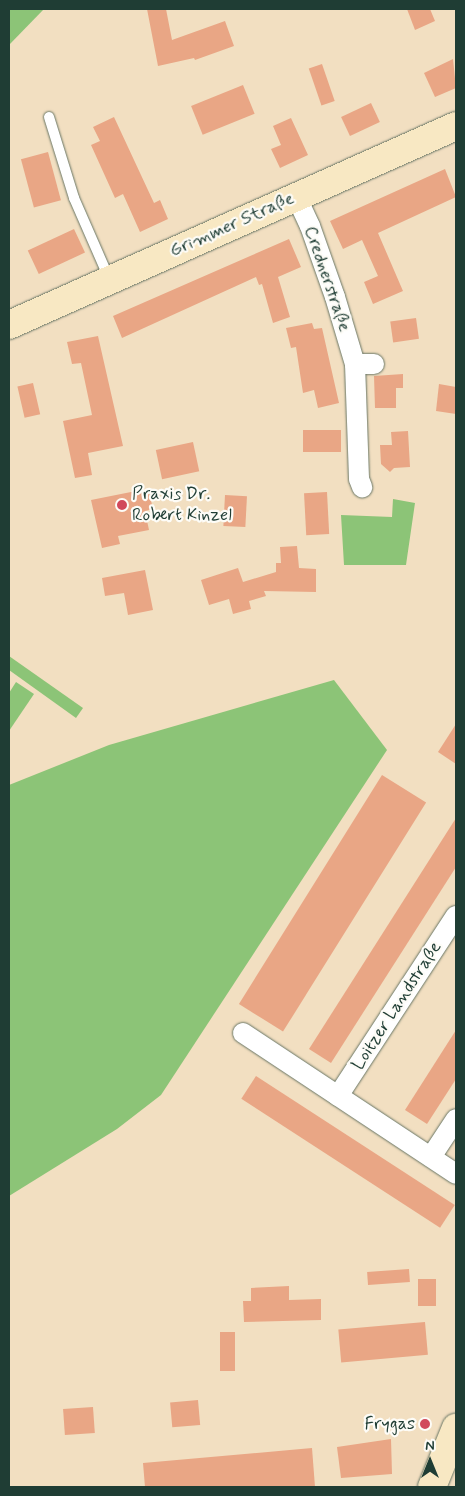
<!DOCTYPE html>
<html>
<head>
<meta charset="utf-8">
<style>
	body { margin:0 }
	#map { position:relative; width:465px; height:1496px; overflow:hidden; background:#f2dfc1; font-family:Mynerve,sans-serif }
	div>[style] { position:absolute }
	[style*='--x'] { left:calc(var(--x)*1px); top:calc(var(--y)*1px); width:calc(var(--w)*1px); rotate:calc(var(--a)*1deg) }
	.green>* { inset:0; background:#8cc477 }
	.building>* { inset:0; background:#e9a685; transform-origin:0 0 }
	.roads { filter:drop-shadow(0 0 1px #697665) drop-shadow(0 0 1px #697665) }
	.lane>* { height:10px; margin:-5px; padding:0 5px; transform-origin:5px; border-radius:5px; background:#fff }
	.street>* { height:20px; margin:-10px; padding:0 10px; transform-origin:10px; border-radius:10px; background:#fff }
	.secondary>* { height:28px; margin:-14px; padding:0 14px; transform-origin:14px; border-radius:14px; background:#f8e8c3 }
	.dots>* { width:14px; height:14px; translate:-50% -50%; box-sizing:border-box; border:2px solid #fdfcf7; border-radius:50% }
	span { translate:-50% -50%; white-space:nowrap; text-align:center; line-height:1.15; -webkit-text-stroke:4.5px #fdfcf7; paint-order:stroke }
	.street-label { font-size:18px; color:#1f3d34 }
	.poi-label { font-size:18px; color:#1f3d34 }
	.left { translate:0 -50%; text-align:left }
	.right { translate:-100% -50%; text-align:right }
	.frame { position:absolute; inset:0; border:10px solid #1f3d34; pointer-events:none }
	.north { position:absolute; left:405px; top:1436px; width:50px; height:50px; -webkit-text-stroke:4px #fdfcf7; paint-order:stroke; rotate:0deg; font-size:14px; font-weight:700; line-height:20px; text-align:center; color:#1f3d34 }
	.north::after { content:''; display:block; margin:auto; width:18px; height:22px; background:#1f3d34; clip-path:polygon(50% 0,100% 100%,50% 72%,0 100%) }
</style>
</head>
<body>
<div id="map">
	<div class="green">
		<i style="clip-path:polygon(9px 9px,44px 9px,9px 45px)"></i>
		<i style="clip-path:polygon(393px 499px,415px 503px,406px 565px,344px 565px,341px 515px,392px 517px)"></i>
		<i style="clip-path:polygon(9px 656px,83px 708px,76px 718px,9px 670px)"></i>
		<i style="clip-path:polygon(334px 680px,387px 750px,161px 1095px,117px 1129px,9px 1196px,9px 785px,109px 745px)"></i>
		<i style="clip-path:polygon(16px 682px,34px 694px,9px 731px,9px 693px)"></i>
	</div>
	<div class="building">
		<i style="clip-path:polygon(147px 9px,166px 9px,172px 40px,225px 21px,234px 46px,195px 60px,194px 58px,158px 66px)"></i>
		<i style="clip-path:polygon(407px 9px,430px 9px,435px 21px,415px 30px)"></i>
		<i style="clip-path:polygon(453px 59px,456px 88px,435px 97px,424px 73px)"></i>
		<i style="left:322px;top:64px;width:39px;height:14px;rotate:71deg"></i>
		<i style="left:243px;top:85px;width:31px;height:56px;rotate:68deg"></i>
		<i style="left:371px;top:103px;width:21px;height:33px;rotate:65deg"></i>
		<i style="clip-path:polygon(114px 117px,154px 203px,160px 200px,168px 219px,140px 232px,123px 194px,115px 198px,91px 145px,100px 141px,93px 127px)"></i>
		<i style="clip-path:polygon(291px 118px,308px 155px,280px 168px,271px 149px,281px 145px,273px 126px)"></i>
		<i style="left:48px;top:152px;width:50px;height:28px;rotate:75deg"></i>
		<i style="clip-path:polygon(445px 169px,456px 197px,378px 233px,403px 291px,373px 304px,364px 282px,378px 276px,362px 240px,343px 249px,330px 221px)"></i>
		<i style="left:74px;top:229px;width:26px;height:51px;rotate:65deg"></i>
		<i style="clip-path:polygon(289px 239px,301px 267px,278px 277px,290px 317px,273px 323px,262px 284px,259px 285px,256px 277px,122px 338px,113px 316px)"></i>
		<i style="left:416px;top:318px;width:21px;height:26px;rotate:82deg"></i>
		<i style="clip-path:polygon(312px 323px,314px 329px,322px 328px,339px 403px,318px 408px,314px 390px,303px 393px,296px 347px,291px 348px,286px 328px)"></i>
		<i style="clip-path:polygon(98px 336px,123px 446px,88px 453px,92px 475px,75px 478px,63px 421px,92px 415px,81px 363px,72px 364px,67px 342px)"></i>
		<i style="clip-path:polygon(403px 374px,403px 388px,396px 388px,396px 408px,375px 408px,374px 376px)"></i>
		<i style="left:33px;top:383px;width:32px;height:16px;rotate:77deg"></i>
		<i style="clip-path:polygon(439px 384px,456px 387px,456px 414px,436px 411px)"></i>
		<i style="left:341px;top:430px;width:22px;height:38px;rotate:90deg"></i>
		<i style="clip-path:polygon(408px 431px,410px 467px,394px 468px,390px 472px,381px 464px,380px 445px,392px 445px,391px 432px)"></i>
		<i style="left:193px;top:442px;width:30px;height:38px;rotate:78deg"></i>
		<i style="clip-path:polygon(131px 492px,149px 492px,153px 509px,145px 511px,149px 530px,118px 536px,120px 544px,102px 548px,91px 500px)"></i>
		<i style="left:327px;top:492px;width:42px;height:23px;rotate:87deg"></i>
		<i style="left:225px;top:495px;width:22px;height:31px;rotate:3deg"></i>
		<i style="clip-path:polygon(297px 546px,299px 568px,316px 569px,316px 592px,264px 591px,266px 596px,249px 601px,251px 609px,233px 614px,229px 599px,209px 605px,201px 580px,238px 568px,243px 582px,276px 572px,276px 563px,281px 563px,280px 547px)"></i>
		<i style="clip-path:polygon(145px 570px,153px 610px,128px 615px,124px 593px,105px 596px,102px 578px)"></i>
		<i style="clip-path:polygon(456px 724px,456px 764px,438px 752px)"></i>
		<i style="left:382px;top:775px;width:52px;height:270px;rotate:32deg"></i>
		<i style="clip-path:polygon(456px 818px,456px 867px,331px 1063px,309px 1049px)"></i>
		<i style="clip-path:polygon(456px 1030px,456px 1079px,427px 1124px,405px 1110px)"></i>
		<i style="left:256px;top:1076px;width:237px;height:27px;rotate:33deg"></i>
		<i style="left:409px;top:1269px;width:13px;height:42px;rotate:86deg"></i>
		<i style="left:418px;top:1279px;width:18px;height:27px"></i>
		<i style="clip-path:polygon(289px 1286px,289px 1300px,321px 1299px,321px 1320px,244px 1322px,243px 1301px,251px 1301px,251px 1288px)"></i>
		<i style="left:425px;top:1322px;width:33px;height:87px;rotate:85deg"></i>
		<i style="left:220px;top:1332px;width:15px;height:39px"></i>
		<i style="left:198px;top:1400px;width:25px;height:28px;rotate:85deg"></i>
		<i style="left:93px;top:1407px;width:26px;height:30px;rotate:86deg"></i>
		<i style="clip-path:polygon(391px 1439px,392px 1474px,341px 1478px,337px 1447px)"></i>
		<i style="clip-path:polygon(312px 1448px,315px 1487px,145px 1487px,143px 1463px)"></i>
	</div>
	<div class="roads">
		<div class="lane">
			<i style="--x:49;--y:117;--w:85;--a:72.8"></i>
			<i style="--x:74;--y:198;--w:87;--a:66.4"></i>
		</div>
		<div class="street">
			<i style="--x:296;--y:196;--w:33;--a:65"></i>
			<i style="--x:310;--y:226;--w:75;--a:70.6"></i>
			<i style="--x:335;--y:297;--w:70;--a:73.4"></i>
			<i style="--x:355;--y:364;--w:115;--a:88"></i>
			<i style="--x:359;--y:479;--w:9;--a:69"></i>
			<i style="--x:355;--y:364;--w:19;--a:0"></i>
			<i style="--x:243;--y:1033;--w:255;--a:33.5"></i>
			<i style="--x:338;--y:1096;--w:215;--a:-56.8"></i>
			<i style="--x:431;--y:1157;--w:45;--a:-56.7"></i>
		</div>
		<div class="secondary">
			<i style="--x:9;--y:325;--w:489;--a:-24"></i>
			<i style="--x:432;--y:1487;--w:64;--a:-67.9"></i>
		</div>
	</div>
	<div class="dots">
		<i style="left:122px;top:505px;background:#d1495b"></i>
		<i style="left:425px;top:1424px;background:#d1495b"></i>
	</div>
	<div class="street-label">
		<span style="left:232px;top:225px;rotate:-24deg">Grimmer Straße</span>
		<span style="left:327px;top:279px;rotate:71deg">Crednerstraße</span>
		<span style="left:397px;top:1006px;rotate:-57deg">Loitzer Landstraße</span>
	</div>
	<div class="poi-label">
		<span class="left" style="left:132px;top:505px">Praxis Dr.<br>Robert Kinzel</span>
		<span class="right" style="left:415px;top:1424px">Frygas</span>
	</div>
	<div class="frame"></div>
	<div class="north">N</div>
</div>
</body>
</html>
